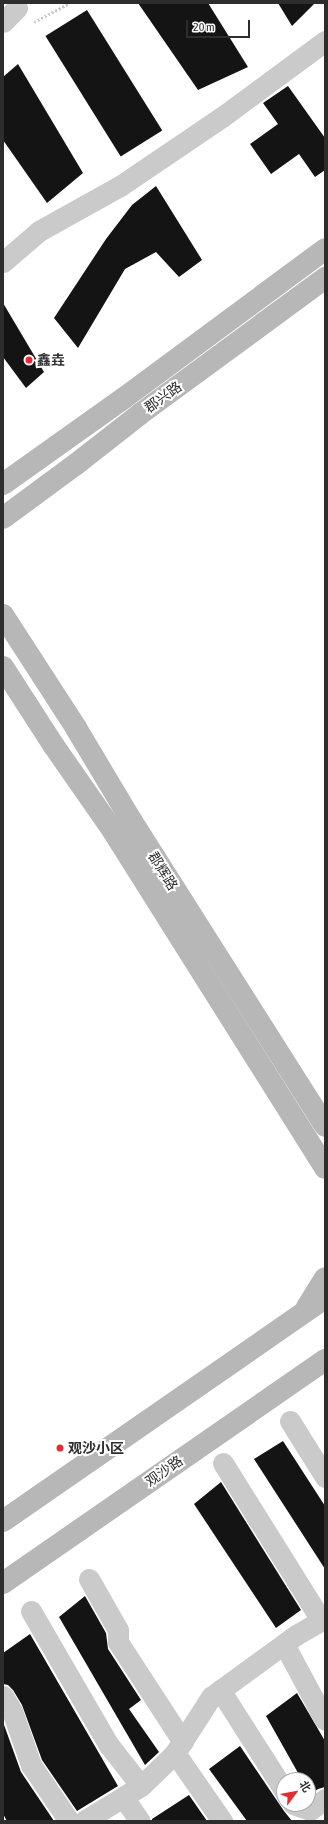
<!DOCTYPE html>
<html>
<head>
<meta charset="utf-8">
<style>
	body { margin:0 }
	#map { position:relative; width:328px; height:1824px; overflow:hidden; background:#fff; font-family:"Asap Condensed","Noto Sans SC",sans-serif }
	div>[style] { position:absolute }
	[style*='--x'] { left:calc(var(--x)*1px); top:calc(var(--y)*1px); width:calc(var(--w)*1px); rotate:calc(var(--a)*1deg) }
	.building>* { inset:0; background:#141414; transform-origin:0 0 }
	.path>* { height:2.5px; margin-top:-1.25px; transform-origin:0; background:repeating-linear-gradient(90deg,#cacaca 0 2px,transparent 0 4px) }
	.minor>* { height:21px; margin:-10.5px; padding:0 10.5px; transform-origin:10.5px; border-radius:10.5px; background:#cacaca }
	.secondary>* { height:22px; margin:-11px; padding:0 11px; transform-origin:11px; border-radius:11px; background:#b7b7b7 }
	.dots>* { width:11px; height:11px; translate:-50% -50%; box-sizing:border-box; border:2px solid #fff; border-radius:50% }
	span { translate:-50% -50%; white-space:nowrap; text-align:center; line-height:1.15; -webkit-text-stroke:4px #fff; paint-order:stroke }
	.poi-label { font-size:14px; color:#2d2d2d; font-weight:700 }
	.left { translate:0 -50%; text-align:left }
	.street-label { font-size:14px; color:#2d2d2d }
	.frame { position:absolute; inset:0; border:4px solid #2d2d2d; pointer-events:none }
	.north { position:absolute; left:276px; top:1772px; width:40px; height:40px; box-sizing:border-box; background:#fff; border:1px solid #ababab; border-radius:50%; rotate:58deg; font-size:11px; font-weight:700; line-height:16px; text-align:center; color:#2d2d2d }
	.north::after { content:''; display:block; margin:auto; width:14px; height:18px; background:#ed2730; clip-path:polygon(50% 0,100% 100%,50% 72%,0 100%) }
	.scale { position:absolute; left:186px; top:20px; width:64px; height:18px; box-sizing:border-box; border:2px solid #2d2d2d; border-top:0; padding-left:5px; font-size:12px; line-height:14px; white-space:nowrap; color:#2d2d2d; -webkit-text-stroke:3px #fff; paint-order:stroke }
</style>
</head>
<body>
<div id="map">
	<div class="building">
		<i style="clip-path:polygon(138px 3px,208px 3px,248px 67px,198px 90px)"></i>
		<i style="clip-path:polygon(278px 3px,315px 3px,292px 26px)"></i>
		<i style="left:87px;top:10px;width:142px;height:49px;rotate:58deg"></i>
		<i style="clip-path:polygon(18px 64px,83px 173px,47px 203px,3px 140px,3px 77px)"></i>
		<i style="clip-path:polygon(288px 86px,325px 138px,325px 170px,315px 177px,299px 154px,271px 174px,250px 144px,278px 124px,263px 103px)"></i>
		<i style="clip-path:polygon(156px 186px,202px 260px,179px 277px,156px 252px,125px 269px,78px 348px,54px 318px,106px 239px,132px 205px)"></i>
		<i style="clip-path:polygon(3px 303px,44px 372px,26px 388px,3px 357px)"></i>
		<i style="clip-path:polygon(283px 1441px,325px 1506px,325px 1569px,254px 1459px)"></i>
		<i style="clip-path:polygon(221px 1482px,301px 1610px,276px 1628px,194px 1504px)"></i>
		<i style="clip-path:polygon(85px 1596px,106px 1633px,108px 1649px,141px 1700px,129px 1709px,159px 1752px,145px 1765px,59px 1617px)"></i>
		<i style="clip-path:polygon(30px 1634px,118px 1786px,77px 1811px,42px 1760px,22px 1705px,13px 1690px,8px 1685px,3px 1684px,3px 1653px)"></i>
		<i style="clip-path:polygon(297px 1693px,325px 1741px,325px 1787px,318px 1789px,310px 1795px,308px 1791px,308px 1780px,302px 1780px,266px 1716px)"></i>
		<i style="clip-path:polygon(3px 1722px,21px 1772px,54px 1821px,7px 1821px,3px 1814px)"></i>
		<i style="clip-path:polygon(240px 1746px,284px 1811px,292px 1821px,247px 1821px,209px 1769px)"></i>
		<i style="clip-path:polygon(189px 1795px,207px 1821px,152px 1821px,152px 1819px)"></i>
	</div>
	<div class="path">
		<i style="--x:34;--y:22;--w:40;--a:-28"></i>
	</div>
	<div class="minor">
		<i style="--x:3;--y:22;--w:20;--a:-45"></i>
		<i style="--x:3;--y:262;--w:48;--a:-40.7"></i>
		<i style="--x:39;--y:231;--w:93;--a:-29.1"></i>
		<i style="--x:120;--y:186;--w:123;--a:-34.1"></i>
		<i style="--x:222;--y:117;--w:128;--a:-36.4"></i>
		<i style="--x:290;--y:1421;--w:66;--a:58"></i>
		<i style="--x:223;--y:1463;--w:185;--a:58"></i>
		<i style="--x:89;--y:1579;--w:59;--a:60.4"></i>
		<i style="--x:118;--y:1630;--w:12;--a:90"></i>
		<i style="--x:118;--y:1642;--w:119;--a:57"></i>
		<i style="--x:31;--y:1611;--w:154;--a:59.9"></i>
		<i style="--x:108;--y:1744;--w:53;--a:51.8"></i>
		<i style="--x:284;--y:1644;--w:86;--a:61.7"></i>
		<i style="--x:220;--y:1690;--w:119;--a:57.4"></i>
		<i style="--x:3;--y:1696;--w:17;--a:59"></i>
		<i style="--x:12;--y:1711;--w:57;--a:70.6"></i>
		<i style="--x:31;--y:1765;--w:68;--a:55.8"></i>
		<i style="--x:175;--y:1753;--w:83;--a:55.3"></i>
		<i style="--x:123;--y:1797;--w:29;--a:55"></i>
		<i style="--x:293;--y:1804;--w:18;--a:19"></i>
		<i style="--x:310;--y:1810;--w:19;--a:-36"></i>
		<i style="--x:84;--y:1821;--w:67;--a:-31.6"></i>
		<i style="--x:141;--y:1786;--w:47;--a:-44.1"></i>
		<i style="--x:175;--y:1753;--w:67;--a:-57.3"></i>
		<i style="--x:211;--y:1697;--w:105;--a:-36.1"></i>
		<i style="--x:296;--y:1635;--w:34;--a:-30"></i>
	</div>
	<div class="secondary">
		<i style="--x:3;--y:484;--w:148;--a:-35.4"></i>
		<i style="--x:124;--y:398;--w:250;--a:-36.5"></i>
		<i style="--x:3;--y:518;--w:89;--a:-36.4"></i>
		<i style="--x:75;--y:465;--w:83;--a:-38.1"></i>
		<i style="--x:140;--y:414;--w:230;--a:-36.3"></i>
		<i style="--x:3;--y:615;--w:135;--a:57.1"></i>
		<i style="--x:76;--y:728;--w:107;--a:59.1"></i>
		<i style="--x:131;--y:820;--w:362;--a:57.6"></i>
		<i style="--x:3;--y:667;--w:94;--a:57.2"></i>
		<i style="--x:54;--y:746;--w:103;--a:55.2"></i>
		<i style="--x:113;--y:831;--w:398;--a:57.8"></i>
		<i style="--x:307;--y:1307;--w:34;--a:-58"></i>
		<i style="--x:3;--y:1521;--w:392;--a:-34.7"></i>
		<i style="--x:3;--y:1583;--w:392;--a:-34.7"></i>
	</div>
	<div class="dots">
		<i style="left:29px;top:360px;background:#ed2730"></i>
		<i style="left:60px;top:1448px;background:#ed2730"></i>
	</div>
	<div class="poi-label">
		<span class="left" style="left:37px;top:360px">鑫垚</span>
		<span class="left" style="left:68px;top:1448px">观沙小区</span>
	</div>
	<div class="street-label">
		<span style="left:163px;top:397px;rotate:-36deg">郡兴路</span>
		<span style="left:163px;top:871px;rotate:58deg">郡辉路</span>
		<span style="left:164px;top:1471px;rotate:-35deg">观沙路</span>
	</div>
	<div class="frame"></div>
	<div class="north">北</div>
	<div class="scale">20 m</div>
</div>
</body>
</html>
